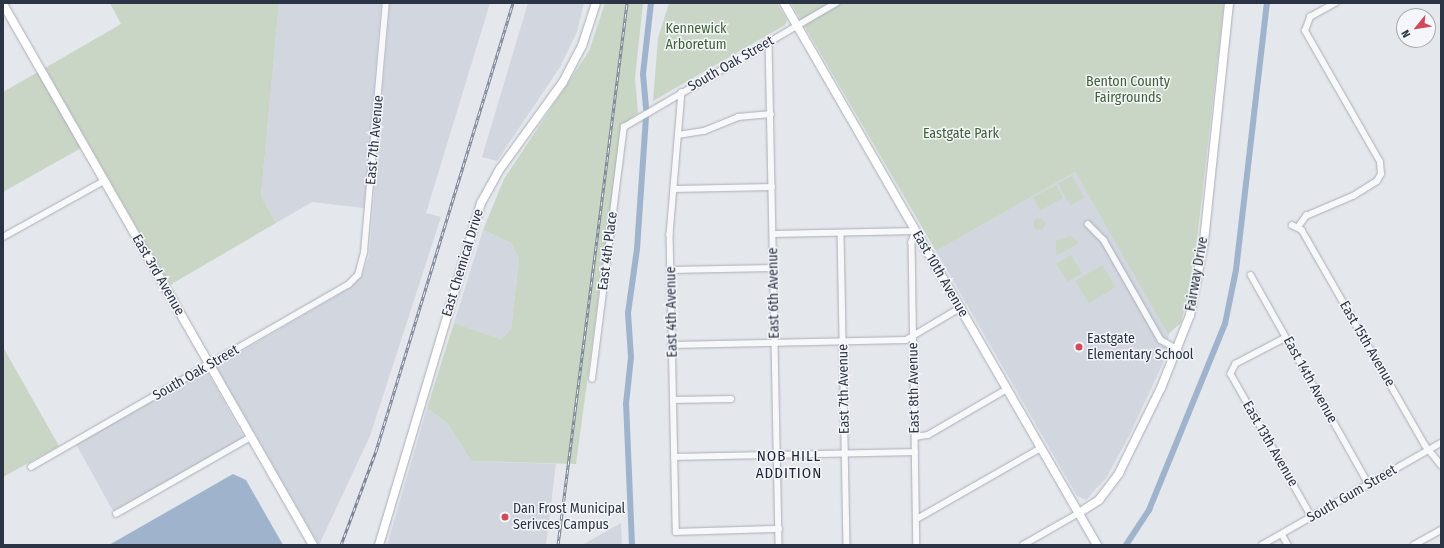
<!DOCTYPE html>
<html>
<head>
<meta charset="utf-8">
<style>
	body { margin:0 }
	#map { position:relative; width:1444px; height:548px; overflow:hidden; background:#e4e7ec; font-family:"Fira Sans Condensed",sans-serif }
	div>[style] { position:absolute }
	[style*='--x'] { left:calc(var(--x)*1px); top:calc(var(--y)*1px); width:calc(var(--w)*1px); rotate:calc(var(--a)*1deg) }
	.built>* { inset:0; background:#d2d6de; transform-origin:0 0 }
	.green>* { inset:0; background:#c9d6c5; transform-origin:0 0 }
	.round { border-radius:50% }
	.water>* { inset:0; background:#9fb4cc }
	.canal>* { height:6px; margin:-3px; padding:0 3px; transform-origin:3px; border-radius:3px; background:#9fb4cc }
	.roads { filter:drop-shadow(0 0 1px #a9aeb7) drop-shadow(0 0 1px #a9aeb7) }
	.street>* { height:5.5px; margin:-2.75px; padding:0 2.75px; transform-origin:2.75px; border-radius:2.75px; background:#f7f8fa }
	.secondary>* { height:8px; margin:-4px; padding:0 4px; transform-origin:4px; border-radius:4px; background:#fff }
	.primary>* { height:8px; margin:-4px; padding:0 4px; transform-origin:4px; border-radius:4px; background:#fff }
	.rail>* { height:3px; margin-top:-1.5px; transform-origin:0; background:repeating-linear-gradient(90deg,#f4f6f9 0 4.5px,#7d8696 0 9px); box-sizing:border-box; border-block:1px solid #7d8696 }
	.dots>* { width:11px; height:11px; translate:-50% -50%; box-sizing:border-box; border:2px solid #f4f6f9; border-radius:50% }
	span { translate:-50% -50%; white-space:nowrap; text-align:center; line-height:1.15; -webkit-text-stroke:3px #f4f6f9; paint-order:stroke }
	.park-label { font-size:14px; color:#3f6138 }
	.street-label { font-size:14px; color:#2b3445 }
	.poi-label { font-size:14px; color:#2b3445 }
	.left { translate:0 -50%; text-align:left }
	.neighbourhood-label { font-size:15px; color:#1d2536; letter-spacing:1px }
	.frame { position:absolute; inset:0; border:4px solid #2b3445; pointer-events:none }
	.north { position:absolute; left:1396px; top:8px; width:40px; height:40px; box-sizing:border-box; background:#f4f6f9; border:1px solid #a4a8b1; border-radius:50%; rotate:240deg; font-size:11px; font-weight:700; line-height:16px; text-align:center; color:#2b3445 }
	.north::after { content:''; display:block; margin:auto; width:14px; height:18px; background:#d1495b; clip-path:polygon(50% 0,100% 100%,50% 72%,0 100%) }
</style>
</head>
<body>
<div id="map">
	<div class="built">
		<i style="clip-path:polygon(279px 3px,381px 3px,364px 208px,312px 202px,276px 223px,261px 196px)"></i>
		<i style="clip-path:polygon(390px 3px,490px 3px,426px 213px,441px 217px,370px 436px,319px 545px,216px 366px,350px 288px,362px 276px,369px 256px)"></i>
		<i style="clip-path:polygon(528px 3px,584px 3px,577px 32px,560px 67px,497px 161px,482px 157px)"></i>
		<i style="clip-path:polygon(1075px 172px,1169px 334px,1165px 359px,1129px 436px,1106px 478px,1086px 500px,1077px 496px,936px 251px)"></i>
		<i style="clip-path:polygon(483px 230px,511px 243px,519px 259px,511px 329px,501px 339px,454px 323px)"></i>
		<i style="left:207px;top:371px;width:77px;height:150px;rotate:61deg"></i>
		<i style="clip-path:polygon(427px 408px,448px 424px,471px 461px,556px 464px,546px 545px,387px 545px)"></i>
		<i style="clip-path:polygon(621px 523px,622px 545px,582px 545px)"></i>
	</div>
	<div class="green">
		<i style="clip-path:polygon(110px 3px,279px 3px,261px 196px,276px 223px,170px 285px,45px 68px,121px 24px)"></i>
		<i style="clip-path:polygon(605px 3px,643px 3px,635px 78px,638px 113px,626px 122px,621px 131px,576px 464px,471px 461px,448px 424px,427px 408px,454px 323px,501px 339px,511px 329px,519px 259px,511px 243px,483px 230px,504px 179px,589px 51px)"></i>
		<i style="clip-path:polygon(669px 3px,777px 3px,787px 20px,785px 25px,653px 101px,658px 38px)"></i>
		<i style="clip-path:polygon(791px 3px,1224px 3px,1193px 275px,1181px 323px,1168px 334px,1075px 172px,936px 251px)"></i>
		<i style="clip-path:polygon(38px 72px,81px 148px,3px 192px,3px 92px)"></i>
		<i style="left:1072px;top:176px;width:25px;height:16px;rotate:61deg"></i>
		<i style="left:1056px;top:185px;width:15px;height:26px;rotate:62deg"></i>
		<i class="round" style="left:1033px;top:218px;width:12px;height:12px"></i>
		<i style="clip-path:polygon(1070px 236px,1079px 243px,1056px 256px,1056px 241px)"></i>
		<i style="left:1071px;top:255px;width:21px;height:17px;rotate:59deg"></i>
		<i style="left:1102px;top:265px;width:26px;height:31px;rotate:59deg"></i>
		<i style="clip-path:polygon(3px 347px,59px 446px,3px 477px)"></i>
	</div>
	<div class="water">
		<i style="clip-path:polygon(233px 474px,246px 480px,283px 545px,109px 545px)"></i>
	</div>
	<div class="canal">
		<i style="--x:646;--y:108;--w:34;--a:-95"></i>
		<i style="--x:643;--y:74;--w:71;--a:-83.6"></i>
		<i style="--x:632;--y:545;--w:141;--a:-92.4"></i>
		<i style="--x:626;--y:404;--w:47;--a:-83.9"></i>
		<i style="--x:631;--y:357;--w:44;--a:-93.9"></i>
		<i style="--x:628;--y:313;--w:65;--a:-82"></i>
		<i style="--x:637;--y:249;--w:131;--a:-86.1"></i>
		<i style="--x:1126;--y:545;--w:42;--a:-56.7"></i>
		<i style="--x:1149;--y:510;--w:201;--a:-67.8"></i>
		<i style="--x:1225;--y:324;--w:55;--a:-78.5"></i>
		<i style="--x:1236;--y:270;--w:269;--a:-83.4"></i>
	</div>
	<div class="roads">
		<div class="street">
			<i style="--x:769;--y:41;--w:504;--a:88.86"></i>
			<i style="--x:682;--y:92;--w:143;--a:94.8"></i>
			<i style="--x:670;--y:234;--w:298;--a:88.8"></i>
			<i style="--x:676;--y:532;--w:103;--a:-1.7"></i>
			<i style="--x:678;--y:135;--w:26;--a:-9"></i>
			<i style="--x:704;--y:131;--w:37;--a:-22"></i>
			<i style="--x:738;--y:117;--w:33;--a:-5"></i>
			<i style="--x:674;--y:189;--w:98;--a:-1.2"></i>
			<i style="--x:1088;--y:224;--w:23;--a:45"></i>
			<i style="--x:1104;--y:240;--w:115;--a:60.3"></i>
			<i style="--x:1161;--y:340;--w:20;--a:30"></i>
			<i style="--x:1292;--y:225;--w:11;--a:27"></i>
			<i style="--x:1302;--y:230;--w:248;--a:60.2"></i>
			<i style="--x:1425;--y:445;--w:26;--a:51"></i>
			<i style="--x:1298;--y:227;--w:14;--a:-54"></i>
			<i style="--x:1306;--y:216;--w:51;--a:-23.1"></i>
			<i style="--x:1353;--y:196;--w:28;--a:-32"></i>
			<i style="--x:1377;--y:181;--w:8;--a:-60"></i>
			<i style="--x:1381;--y:174;--w:12;--a:-95"></i>
			<i style="--x:1380;--y:162;--w:151;--a:-119.8"></i>
			<i style="--x:1305;--y:31;--w:15;--a:-70"></i>
			<i style="--x:1310;--y:17;--w:29;--a:-29"></i>
			<i style="--x:841;--y:233;--w:312;--a:88.9"></i>
			<i style="--x:773;--y:234;--w:143;--a:-1.2"></i>
			<i style="--x:916;--y:231;--w:12;--a:110"></i>
			<i style="--x:912;--y:242;--w:303;--a:89.1"></i>
			<i style="--x:3;--y:237;--w:115;--a:-29"></i>
			<i style="--x:671;--y:270;--w:102;--a:-1.1"></i>
			<i style="--x:1251;--y:275;--w:240;--a:60.6"></i>
			<i style="--x:1286;--y:338;--w:56;--a:152.5"></i>
			<i style="--x:1236;--y:364;--w:11;--a:117"></i>
			<i style="--x:1231;--y:374;--w:164;--a:60.5"></i>
			<i style="--x:672;--y:345;--w:234;--a:-1.2"></i>
			<i style="--x:906;--y:340;--w:63;--a:-30.7"></i>
			<i style="--x:592;--y:379;--w:254;--a:-82.8"></i>
			<i style="--x:624;--y:127;--w:246;--a:-30.3"></i>
			<i style="--x:673;--y:400;--w:58;--a:-1"></i>
			<i style="--x:915;--y:437;--w:13;--a:-9"></i>
			<i style="--x:928;--y:435;--w:91;--a:-30.2"></i>
			<i style="--x:674;--y:457;--w:241;--a:-1.2"></i>
			<i style="--x:31;--y:467;--w:366;--a:-29.9"></i>
			<i style="--x:348;--y:285;--w:14;--a:-45"></i>
			<i style="--x:358;--y:275;--w:24;--a:-75"></i>
			<i style="--x:364;--y:252;--w:250;--a:-85"></i>
			<i style="--x:116;--y:514;--w:155;--a:-29.7"></i>
			<i style="--x:917;--y:519;--w:143;--a:-29.8"></i>
			<i style="--x:1282;--y:534;--w:13;--a:61"></i>
			<i style="--x:1023;--y:545;--w:64;--a:-29.7"></i>
			<i style="--x:1262;--y:545;--w:206;--a:-29.7"></i>
			<i style="--x:1414;--y:545;--w:31;--a:-29"></i>
		</div>
		<div class="secondary">
			<i style="--x:784;--y:3;--w:626;--a:59.99"></i>
			<i style="--x:3;--y:4;--w:624;--a:60.19"></i>
			<i style="--x:1079;--y:513;--w:24;--a:-33"></i>
			<i style="--x:1099;--y:500;--w:34;--a:-53"></i>
			<i style="--x:1119;--y:473;--w:95;--a:-63.7"></i>
			<i style="--x:1161;--y:388;--w:79;--a:-68.3"></i>
			<i style="--x:1190;--y:315;--w:75;--a:-79.3"></i>
			<i style="--x:1204;--y:241;--w:239;--a:-84"></i>
		</div>
		<div class="primary">
			<i style="--x:379;--y:545;--w:357;--a:-73.4"></i>
			<i style="--x:481;--y:203;--w:39;--a:-61"></i>
			<i style="--x:500;--y:169;--w:107;--a:-54.1"></i>
			<i style="--x:563;--y:82;--w:41;--a:-62.2"></i>
			<i style="--x:582;--y:46;--w:45;--a:-72"></i>
		</div>
	</div>
	<div class="rail">
		<i style="--x:341;--y:545;--w:100;--a:-69.6"></i>
		<i style="--x:376;--y:451;--w:468;--a:-73"></i>
		<i style="--x:558;--y:545;--w:546;--a:-82.74"></i>
	</div>
	<div class="dots">
		<i style="left:1079px;top:347px;background:#d1495b"></i>
		<i style="left:505px;top:517px;background:#d1495b"></i>
	</div>
	<div class="park-label">
		<span style="left:696px;top:37px">Kennewick<br>Arboretum</span>
		<span style="left:1128px;top:90px">Benton County<br>Fairgrounds</span>
		<span style="left:961px;top:134px">Eastgate Park</span>
	</div>
	<div class="street-label">
		<span style="left:731px;top:64px;rotate:-30deg">South Oak Street</span>
		<span style="left:375px;top:140px;rotate:-85deg">East 7th Avenue</span>
		<span style="left:608px;top:251px;rotate:-83deg">East 4th Place</span>
		<span style="left:463px;top:263px;rotate:-73deg">East Chemical Drive</span>
		<span style="left:940px;top:274px;rotate:60deg">East 10th Avenue</span>
		<span style="left:1197px;top:274px;rotate:-80deg">Fairway Drive</span>
		<span style="left:158px;top:275px;rotate:60deg">East 3rd Avenue</span>
		<span style="left:774px;top:293px;rotate:-91deg">East 6th Avenue</span>
		<span style="left:672px;top:312px;rotate:-91deg">East 4th Avenue</span>
		<span style="left:1367px;top:344px;rotate:60deg">East 15th Avenue</span>
		<span style="left:196px;top:373px;rotate:-30deg">South Oak Street</span>
		<span style="left:1310px;top:380px;rotate:61deg">East 14th Avenue</span>
		<span style="left:914px;top:388px;rotate:-91deg">East 8th Avenue</span>
		<span style="left:844px;top:389px;rotate:-91deg">East 7th Avenue</span>
		<span style="left:1270px;top:444px;rotate:60deg">East 13th Avenue</span>
		<span style="left:1352px;top:494px;rotate:-30deg">South Gum Street</span>
	</div>
	<div class="poi-label">
		<span class="left" style="left:1087px;top:347px">Eastgate<br>Elementary School</span>
		<span class="left" style="left:513px;top:517px">Dan Frost Municipal<br>Serivces Campus</span>
	</div>
	<div class="neighbourhood-label">
		<span style="left:789px;top:465px">NOB HILL<br>ADDITION</span>
	</div>
	<div class="frame"></div>
	<div class="north">N</div>
</div>
</body>
</html>
